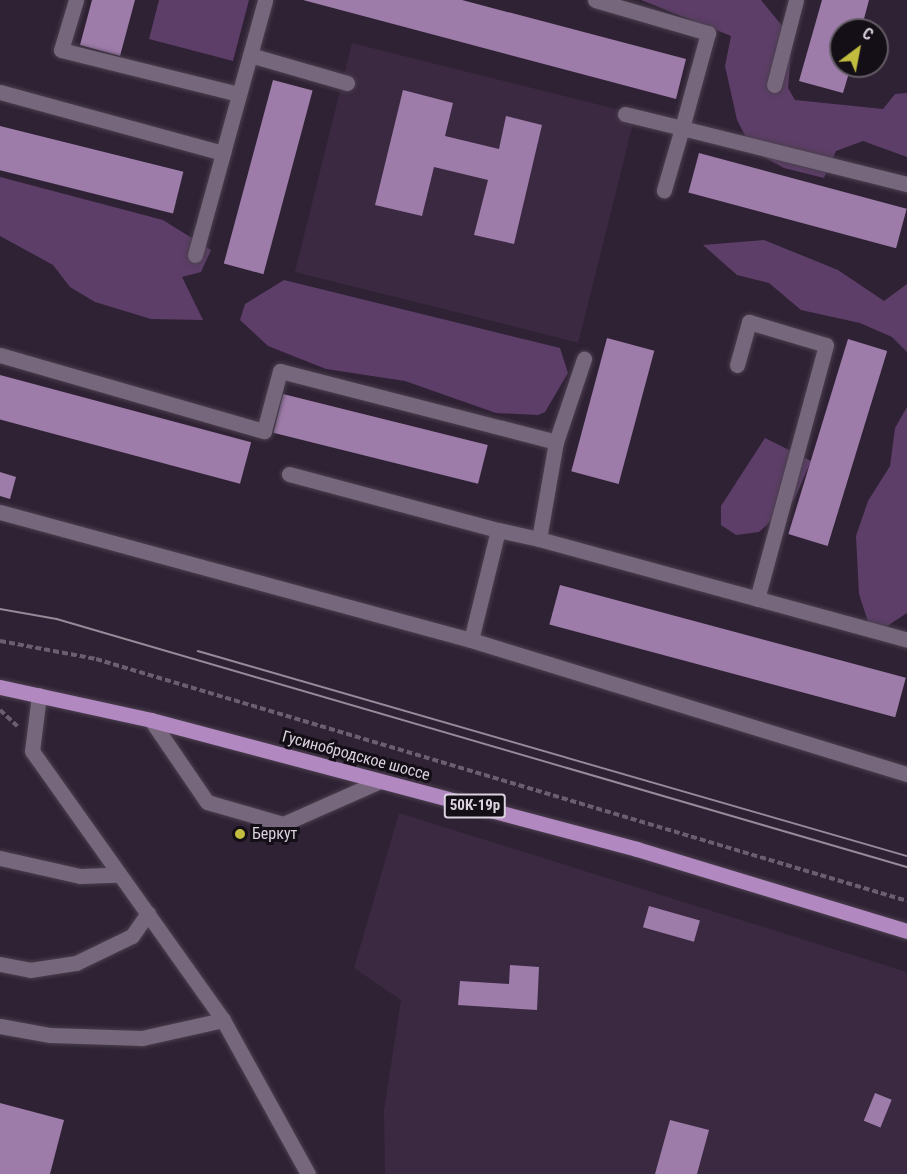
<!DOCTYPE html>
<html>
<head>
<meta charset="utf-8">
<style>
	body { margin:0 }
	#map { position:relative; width:907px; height:1174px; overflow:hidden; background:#2f2234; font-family:"Roboto Condensed",sans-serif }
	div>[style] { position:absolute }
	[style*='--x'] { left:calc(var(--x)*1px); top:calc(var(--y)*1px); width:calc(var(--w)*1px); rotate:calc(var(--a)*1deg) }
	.built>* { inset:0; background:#3b2941; transform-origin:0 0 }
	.forest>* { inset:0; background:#5d3e68 }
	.building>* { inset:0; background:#9e7caa; transform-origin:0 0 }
	.path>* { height:4px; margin-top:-2px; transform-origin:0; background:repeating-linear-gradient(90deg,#6a5f6e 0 6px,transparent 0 9px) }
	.roads { filter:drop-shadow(0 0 2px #4a3f4e) drop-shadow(0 0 2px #4a3f4e) }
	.minor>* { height:15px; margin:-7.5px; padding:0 7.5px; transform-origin:7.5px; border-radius:7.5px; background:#77677c }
	.major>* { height:15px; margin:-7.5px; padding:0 7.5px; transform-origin:7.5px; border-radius:7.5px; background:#b288c0 }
	.tram>* { height:1.5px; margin:-0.75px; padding:0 0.75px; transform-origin:0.75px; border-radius:0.75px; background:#958b99 }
	.dots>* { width:16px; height:16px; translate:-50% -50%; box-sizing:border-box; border:3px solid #140e16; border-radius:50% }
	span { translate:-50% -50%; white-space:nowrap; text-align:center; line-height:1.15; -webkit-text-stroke:6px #140e16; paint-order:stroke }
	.shield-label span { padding:2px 4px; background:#140e16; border:2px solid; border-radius:4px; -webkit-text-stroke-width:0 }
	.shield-label { font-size:15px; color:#dad2de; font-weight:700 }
	.street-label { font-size:16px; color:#dad2de }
	.poi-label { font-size:16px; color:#dad2de }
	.left { translate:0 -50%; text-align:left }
	.north { position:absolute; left:829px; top:18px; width:60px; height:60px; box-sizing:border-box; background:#140e16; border:2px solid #635c66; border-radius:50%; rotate:32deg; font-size:16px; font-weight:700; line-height:24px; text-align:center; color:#dad2de }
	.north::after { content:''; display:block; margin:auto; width:21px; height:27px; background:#c2bd3f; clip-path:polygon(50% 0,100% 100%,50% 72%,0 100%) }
</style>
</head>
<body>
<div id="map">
	<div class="built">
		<i style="left:352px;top:43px;width:292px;height:236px;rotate:14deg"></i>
		<i style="clip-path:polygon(399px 813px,907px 972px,907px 1174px,385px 1174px,384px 1110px,401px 1000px,354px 968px)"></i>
	</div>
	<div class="forest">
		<i style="clip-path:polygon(159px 0,249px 0,233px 61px,149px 39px)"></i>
		<i style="clip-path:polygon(641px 0,761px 0,792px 38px,788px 88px,795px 100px,883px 109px,895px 94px,907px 93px,907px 157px,863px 141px,836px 151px,824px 178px,784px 168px,753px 151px,737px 120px,725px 66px,731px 36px)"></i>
		<i style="clip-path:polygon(0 177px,163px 220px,211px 250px,201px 272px,182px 277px,203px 320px,151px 319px,95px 302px,70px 287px,53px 265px,0 236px)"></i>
		<i style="clip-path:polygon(764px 240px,838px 270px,884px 301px,907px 284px,907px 352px,892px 337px,860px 323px,801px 310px,769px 283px,737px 275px,703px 245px)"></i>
		<i style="clip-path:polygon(284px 280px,560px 348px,568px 373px,545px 412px,538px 415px,496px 413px,405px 381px,326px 369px,268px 346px,240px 320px,245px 304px)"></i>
		<i style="clip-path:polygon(907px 407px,907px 613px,881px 630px,868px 622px,859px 594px,856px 536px,868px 501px,890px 466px,895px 428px)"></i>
		<i style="clip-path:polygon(765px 438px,811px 461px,794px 500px,759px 532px,736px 535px,721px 525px,721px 506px)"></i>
	</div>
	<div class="building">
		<i style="clip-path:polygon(92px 0,135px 0,120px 56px,80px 45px)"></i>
		<i style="clip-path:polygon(303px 0,462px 0,686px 59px,676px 99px)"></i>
		<i style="clip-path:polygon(822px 0,869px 0,861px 30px,841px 30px,841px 66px,851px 66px,843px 93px,799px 81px)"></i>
		<i style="left:273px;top:80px;width:41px;height:190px;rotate:15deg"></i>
		<i style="clip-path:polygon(403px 90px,453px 103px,445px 136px,499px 149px,506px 116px,542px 125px,514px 244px,474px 235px,488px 180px,434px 167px,422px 216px,375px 205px)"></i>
		<i style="left:0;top:126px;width:189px;height:43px;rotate:14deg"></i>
		<i style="left:699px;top:153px;width:215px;height:41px;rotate:15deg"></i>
		<i style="left:607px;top:338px;width:49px;height:138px;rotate:15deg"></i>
		<i style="left:848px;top:339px;width:41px;height:204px;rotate:17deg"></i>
		<i style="left:0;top:375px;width:260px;height:43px;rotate:15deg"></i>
		<i style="left:283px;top:394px;width:211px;height:40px;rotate:14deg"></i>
		<i style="clip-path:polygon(0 472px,16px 477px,10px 499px,0 496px)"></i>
		<i style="left:560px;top:585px;width:358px;height:41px;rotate:15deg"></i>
		<i style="left:649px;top:906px;width:53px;height:22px;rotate:16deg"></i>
		<i style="clip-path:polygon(510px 965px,539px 967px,537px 1010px,458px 1005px,460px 981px,509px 984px)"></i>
		<i style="left:875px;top:1093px;width:18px;height:30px;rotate:22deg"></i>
		<i style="clip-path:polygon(0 1103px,64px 1120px,50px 1174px,0 1174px)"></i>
		<i style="clip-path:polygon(670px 1120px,709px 1130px,697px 1174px,655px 1174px)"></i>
	</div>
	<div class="path">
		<i style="--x:0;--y:641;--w:98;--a:10.6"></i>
		<i style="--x:96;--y:659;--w:846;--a:16.61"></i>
		<i style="--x:0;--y:710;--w:25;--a:43"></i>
	</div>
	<div class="roads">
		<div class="minor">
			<i style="--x:76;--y:0;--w:52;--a:106.7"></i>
			<i style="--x:61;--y:50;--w:183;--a:13.9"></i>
			<i style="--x:595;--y:0;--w:118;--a:16.3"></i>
			<i style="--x:708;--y:33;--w:98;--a:105.3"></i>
			<i style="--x:682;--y:128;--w:232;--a:14"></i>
			<i style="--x:250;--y:55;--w:101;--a:16.1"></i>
			<i style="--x:774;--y:85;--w:88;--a:-75.5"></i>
			<i style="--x:0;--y:92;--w:231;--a:15.3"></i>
			<i style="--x:223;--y:153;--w:159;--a:-74.6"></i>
			<i style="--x:625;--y:114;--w:59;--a:13.8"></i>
			<i style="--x:682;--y:128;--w:65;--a:106.2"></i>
			<i style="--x:195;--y:255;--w:106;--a:-74.6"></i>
			<i style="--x:0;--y:355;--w:275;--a:16.1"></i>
			<i style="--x:264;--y:431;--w:62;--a:-75.1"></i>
			<i style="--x:280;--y:371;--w:285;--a:14.4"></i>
			<i style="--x:737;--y:365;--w:45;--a:-74.4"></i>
			<i style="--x:749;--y:322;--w:80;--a:16.6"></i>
			<i style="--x:826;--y:345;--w:263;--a:105.2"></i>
			<i style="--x:289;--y:474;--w:216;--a:15"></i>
			<i style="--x:0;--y:512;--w:488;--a:15.2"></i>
			<i style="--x:471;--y:640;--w:113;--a:-76.2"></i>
			<i style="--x:498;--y:530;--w:42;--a:12.4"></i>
			<i style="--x:539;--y:539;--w:98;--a:-80.1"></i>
			<i style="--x:556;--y:442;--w:88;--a:-71.4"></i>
			<i style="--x:539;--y:539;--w:382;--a:15.3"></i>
			<i style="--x:471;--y:640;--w:456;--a:17.1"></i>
			<i style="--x:39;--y:695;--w:56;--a:97.1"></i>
			<i style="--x:32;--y:751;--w:330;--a:54.6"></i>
			<i style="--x:223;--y:1020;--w:176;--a:61.1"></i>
			<i style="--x:151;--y:720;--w:99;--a:55.7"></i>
			<i style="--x:207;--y:802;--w:79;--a:16.1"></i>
			<i style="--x:283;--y:824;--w:106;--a:-23.9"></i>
			<i style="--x:0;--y:858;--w:82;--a:12.7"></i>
			<i style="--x:80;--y:876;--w:36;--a:-2"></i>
			<i style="--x:0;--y:964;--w:31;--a:11"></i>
			<i style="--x:30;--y:970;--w:47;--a:-8.7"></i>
			<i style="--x:76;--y:963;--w:62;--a:-25.7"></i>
			<i style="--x:132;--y:936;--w:28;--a:-55"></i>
			<i style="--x:0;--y:1026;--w:51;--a:10.2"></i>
			<i style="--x:50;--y:1035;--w:92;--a:1.9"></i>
			<i style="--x:142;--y:1038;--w:83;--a:-12.5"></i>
		</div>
		<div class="major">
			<i style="--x:0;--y:687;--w:155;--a:12.3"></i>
			<i style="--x:151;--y:720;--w:503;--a:14.87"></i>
			<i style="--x:637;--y:849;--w:282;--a:16.9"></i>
		</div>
	</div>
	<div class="tram">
		<i style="--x:0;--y:609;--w:58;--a:10"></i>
		<i style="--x:57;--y:619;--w:885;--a:16.27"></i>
		<i style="--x:198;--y:651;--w:738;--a:16.13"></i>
	</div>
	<div class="dots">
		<i style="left:240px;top:834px;background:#c2bd3f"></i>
	</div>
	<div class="shield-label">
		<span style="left:475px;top:806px">50К-19р</span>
	</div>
	<div class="street-label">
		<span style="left:356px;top:756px;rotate:15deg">Гусинобродское шоссе</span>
	</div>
	<div class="poi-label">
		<span class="left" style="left:252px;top:834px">Беркут</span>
	</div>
	<div class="north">С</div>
</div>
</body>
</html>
